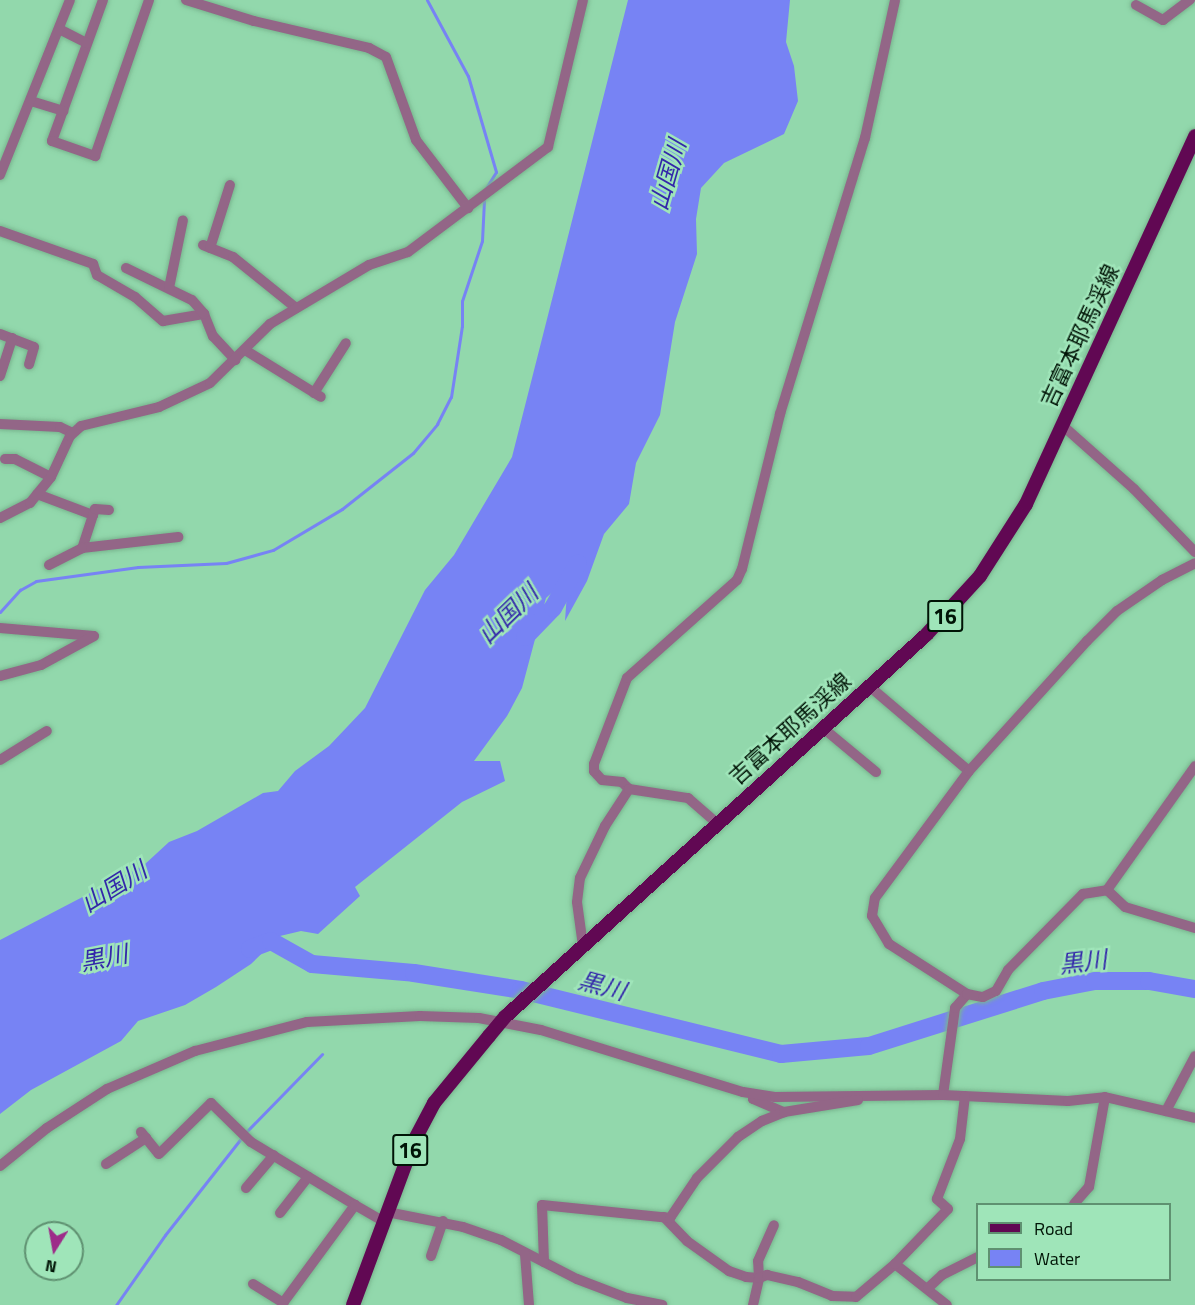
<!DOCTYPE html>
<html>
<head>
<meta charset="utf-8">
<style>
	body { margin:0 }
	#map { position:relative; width:1195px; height:1305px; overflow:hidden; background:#92d8ac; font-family:"Titillium Web","Noto Sans JP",sans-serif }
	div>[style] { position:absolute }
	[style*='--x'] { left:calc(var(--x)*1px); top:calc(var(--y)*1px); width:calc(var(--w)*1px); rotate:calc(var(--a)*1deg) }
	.water>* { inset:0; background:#7783f4 }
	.stream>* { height:3px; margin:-1.5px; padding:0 1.5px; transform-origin:1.5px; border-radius:1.5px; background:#7783f4 }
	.river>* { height:18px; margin:-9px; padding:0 9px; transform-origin:9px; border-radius:9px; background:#7783f4 }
	.roads { filter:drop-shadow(0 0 2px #78b58e) drop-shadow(0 0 2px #78b58e) }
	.minor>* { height:10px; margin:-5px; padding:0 5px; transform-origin:5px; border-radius:5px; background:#936687 }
	.major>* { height:14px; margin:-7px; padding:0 7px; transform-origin:7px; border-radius:7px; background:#610853 }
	span { translate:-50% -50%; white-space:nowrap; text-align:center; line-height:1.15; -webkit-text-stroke:5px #9fe5b9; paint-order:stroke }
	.shield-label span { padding:2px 4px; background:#9fe5b9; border:2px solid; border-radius:4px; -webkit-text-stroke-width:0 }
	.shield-label { font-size:21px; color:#001406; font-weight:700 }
	.street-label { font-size:22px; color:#001406 }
	.water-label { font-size:24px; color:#3327aa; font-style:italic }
	.legend { position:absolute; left:976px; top:1203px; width:195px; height:78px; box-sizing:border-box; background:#9fe5b9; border:2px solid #5f9171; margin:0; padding:8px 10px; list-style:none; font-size:18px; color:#001406 }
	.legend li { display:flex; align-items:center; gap:12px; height:30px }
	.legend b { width:30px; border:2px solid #5f9171 }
	.north { position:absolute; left:24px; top:1221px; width:60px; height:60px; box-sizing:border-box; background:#9fe5b9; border:2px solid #5f9171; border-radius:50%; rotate:191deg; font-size:16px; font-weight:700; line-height:24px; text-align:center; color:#001406 }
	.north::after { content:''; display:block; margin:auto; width:21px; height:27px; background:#9d2c89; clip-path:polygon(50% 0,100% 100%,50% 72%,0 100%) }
</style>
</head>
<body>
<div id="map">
	<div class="water">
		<i style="clip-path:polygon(628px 0,790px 0,786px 42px,794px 66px,798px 101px,784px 134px,724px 163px,701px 188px,696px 219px,697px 254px,675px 322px,660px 415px,636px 463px,629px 504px,604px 534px,587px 581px,565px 621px,568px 578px,546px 598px,522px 688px,507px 716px,474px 761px,500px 761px,505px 781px,462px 802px,355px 887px,360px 896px,318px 934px,301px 931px,280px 936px,251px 964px,216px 987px,185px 1005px,138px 1021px,121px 1041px,31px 1090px,0 1114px,0 940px,144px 865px,169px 842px,197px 831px,263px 793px,278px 791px,295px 771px,329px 746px,365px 708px,425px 590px,454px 555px,512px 457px)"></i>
	</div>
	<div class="stream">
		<i style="--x:427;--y:0;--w:86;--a:61.7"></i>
		<i style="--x:468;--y:76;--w:100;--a:73.7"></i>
		<i style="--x:496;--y:172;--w:19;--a:122"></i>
		<i style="--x:0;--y:612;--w:30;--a:-48"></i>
		<i style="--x:20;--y:590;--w:18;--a:-29"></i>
		<i style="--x:36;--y:581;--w:103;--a:-7.8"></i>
		<i style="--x:138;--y:567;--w:88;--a:-2.6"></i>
		<i style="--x:226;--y:563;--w:49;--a:-15.5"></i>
		<i style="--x:273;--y:550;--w:80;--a:-30.7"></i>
		<i style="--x:342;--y:509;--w:90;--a:-38.3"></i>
		<i style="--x:413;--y:453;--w:38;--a:-50"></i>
		<i style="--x:437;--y:424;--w:30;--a:-63"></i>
		<i style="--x:451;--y:397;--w:72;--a:-81.2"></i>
		<i style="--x:462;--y:326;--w:25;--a:-90"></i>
		<i style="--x:462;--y:301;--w:63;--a:-71.6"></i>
		<i style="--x:482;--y:241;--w:41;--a:-87.2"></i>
		<i style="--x:246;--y:1132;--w:109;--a:-45.7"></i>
		<i style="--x:116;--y:1305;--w:85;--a:-55"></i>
		<i style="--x:165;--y:1235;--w:125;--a:-51.8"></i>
	</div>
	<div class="river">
		<i style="--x:525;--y:637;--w:40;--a:-46"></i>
		<i style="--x:553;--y:608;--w:51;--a:-60.9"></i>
		<i style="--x:250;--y:949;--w:22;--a:-21"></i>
		<i style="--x:271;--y:941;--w:47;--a:29.3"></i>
		<i style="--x:312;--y:964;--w:102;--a:5"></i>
		<i style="--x:414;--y:973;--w:108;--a:9"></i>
		<i style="--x:521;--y:990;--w:268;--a:13.8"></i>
		<i style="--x:781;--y:1054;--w:88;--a:-5.2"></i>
		<i style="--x:869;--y:1046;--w:182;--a:-17.5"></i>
		<i style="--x:1043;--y:991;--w:53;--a:-10.9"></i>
		<i style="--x:1095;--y:981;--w:54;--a:0"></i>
		<i style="--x:1149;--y:981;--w:47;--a:9.9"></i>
	</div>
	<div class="roads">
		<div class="minor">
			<i style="--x:103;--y:0;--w:150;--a:109.9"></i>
			<i style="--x:52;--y:141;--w:46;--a:19.2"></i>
			<i style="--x:95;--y:156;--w:165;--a:-70.9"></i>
			<i style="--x:186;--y:0;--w:71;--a:17.2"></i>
			<i style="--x:254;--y:21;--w:118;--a:13.2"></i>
			<i style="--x:369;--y:48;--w:19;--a:28"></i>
			<i style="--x:386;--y:57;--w:88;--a:70.1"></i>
			<i style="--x:416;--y:140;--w:86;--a:52.6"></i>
			<i style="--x:1136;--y:5;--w:31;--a:29"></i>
			<i style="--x:1163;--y:20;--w:34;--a:-37"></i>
			<i style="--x:61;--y:30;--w:29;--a:27"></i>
			<i style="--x:31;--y:101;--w:34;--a:17"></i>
			<i style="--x:0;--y:175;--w:188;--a:-68.2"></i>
			<i style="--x:0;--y:231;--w:99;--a:19.5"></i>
			<i style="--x:93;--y:264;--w:12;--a:70"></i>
			<i style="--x:97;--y:275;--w:44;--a:30.1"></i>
			<i style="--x:135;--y:297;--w:37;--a:41"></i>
			<i style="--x:163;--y:321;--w:42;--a:-9.7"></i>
			<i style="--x:204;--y:314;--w:24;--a:68"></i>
			<i style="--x:213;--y:336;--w:33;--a:47"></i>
			<i style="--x:203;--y:245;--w:32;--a:22"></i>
			<i style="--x:233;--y:257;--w:81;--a:39"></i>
			<i style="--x:210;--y:248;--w:66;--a:-72.4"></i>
			<i style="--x:126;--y:268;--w:73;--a:25.9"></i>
			<i style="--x:192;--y:300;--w:18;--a:49"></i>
			<i style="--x:169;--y:288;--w:69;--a:-78.4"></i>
			<i style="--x:0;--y:334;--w:36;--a:21"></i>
			<i style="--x:34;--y:347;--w:18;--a:106"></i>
			<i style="--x:245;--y:350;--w:89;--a:31.7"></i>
			<i style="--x:0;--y:376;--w:40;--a:-72"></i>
			<i style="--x:314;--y:393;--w:59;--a:-57.4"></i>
			<i style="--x:0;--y:424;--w:60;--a:2.9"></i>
			<i style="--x:60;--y:427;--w:14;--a:25"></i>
			<i style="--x:1062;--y:425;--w:96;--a:41.6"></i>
			<i style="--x:1134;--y:489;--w:88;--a:45.9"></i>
			<i style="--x:5;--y:459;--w:10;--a:0"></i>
			<i style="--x:15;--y:459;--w:40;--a:26.6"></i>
			<i style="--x:37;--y:494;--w:60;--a:20.6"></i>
			<i style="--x:93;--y:515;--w:35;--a:108"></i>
			<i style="--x:82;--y:548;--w:97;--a:-6.5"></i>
			<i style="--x:93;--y:515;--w:6;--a:-72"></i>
			<i style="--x:95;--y:509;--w:14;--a:4"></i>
			<i style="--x:0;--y:518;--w:34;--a:-27"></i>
			<i style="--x:30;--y:503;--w:33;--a:-51"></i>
			<i style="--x:51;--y:477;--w:45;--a:-65.1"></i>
			<i style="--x:70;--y:436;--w:15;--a:-42"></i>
			<i style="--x:81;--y:426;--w:80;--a:-13.7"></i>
			<i style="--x:159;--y:407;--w:56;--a:-25.2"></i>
			<i style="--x:210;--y:383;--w:84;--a:-44.5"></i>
			<i style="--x:270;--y:324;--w:115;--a:-30.8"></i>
			<i style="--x:369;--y:265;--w:41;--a:-18.4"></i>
			<i style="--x:408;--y:252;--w:175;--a:-36.9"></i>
			<i style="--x:548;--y:147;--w:151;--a:-76.6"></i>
			<i style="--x:49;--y:565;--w:37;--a:-27"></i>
			<i style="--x:0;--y:628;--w:94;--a:4.9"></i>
			<i style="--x:94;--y:636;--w:60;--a:151.3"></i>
			<i style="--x:41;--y:665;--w:42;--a:165"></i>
			<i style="--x:869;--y:686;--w:131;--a:40.4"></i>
			<i style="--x:823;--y:728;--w:69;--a:39.7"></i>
			<i style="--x:0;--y:760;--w:55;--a:-31.7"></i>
			<i style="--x:629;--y:789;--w:10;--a:-135"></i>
			<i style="--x:622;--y:782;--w:20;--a:-174"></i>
			<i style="--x:602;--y:780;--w:12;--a:-132"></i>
			<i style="--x:594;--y:771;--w:7;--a:-90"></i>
			<i style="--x:594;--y:764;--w:92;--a:-69"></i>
			<i style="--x:627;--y:678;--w:147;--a:-41.7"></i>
			<i style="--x:737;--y:580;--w:12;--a:-66"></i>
			<i style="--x:742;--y:569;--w:160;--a:-76.2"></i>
			<i style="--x:780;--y:414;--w:289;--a:-72.9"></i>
			<i style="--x:865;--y:138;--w:141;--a:-77.7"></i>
			<i style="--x:1107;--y:890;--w:25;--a:43"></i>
			<i style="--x:1125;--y:907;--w:73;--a:16.7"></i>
			<i style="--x:583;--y:946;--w:44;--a:-97.8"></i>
			<i style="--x:577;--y:902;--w:24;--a:-83"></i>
			<i style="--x:580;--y:878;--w:58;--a:-64.3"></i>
			<i style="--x:605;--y:826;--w:44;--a:-57"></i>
			<i style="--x:629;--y:789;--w:60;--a:8.7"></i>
			<i style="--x:688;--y:798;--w:40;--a:41"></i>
			<i style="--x:967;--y:994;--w:93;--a:-147.3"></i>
			<i style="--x:889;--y:944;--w:33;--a:-121"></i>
			<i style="--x:872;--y:916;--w:18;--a:-81"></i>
			<i style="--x:875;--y:898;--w:158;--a:-53.5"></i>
			<i style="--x:969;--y:771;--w:176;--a:-47.8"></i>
			<i style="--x:1087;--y:641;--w:42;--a:-45"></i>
			<i style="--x:1117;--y:611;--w:55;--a:-34.6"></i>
			<i style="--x:1162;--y:580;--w:37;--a:-27"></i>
			<i style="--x:753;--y:1094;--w:5;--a:90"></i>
			<i style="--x:753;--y:1099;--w:34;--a:23"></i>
			<i style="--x:943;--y:1095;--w:88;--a:-82.1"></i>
			<i style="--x:955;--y:1008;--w:18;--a:-49"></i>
			<i style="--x:967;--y:994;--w:16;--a:11"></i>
			<i style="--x:983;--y:997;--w:14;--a:-25"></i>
			<i style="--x:996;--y:991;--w:24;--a:-60"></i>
			<i style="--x:1008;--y:970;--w:107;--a:-45.4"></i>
			<i style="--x:1083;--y:894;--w:24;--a:-9"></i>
			<i style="--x:1107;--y:890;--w:152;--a:-54.6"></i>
			<i style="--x:1166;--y:1111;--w:62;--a:-62.2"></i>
			<i style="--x:141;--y:1132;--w:28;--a:51"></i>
			<i style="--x:159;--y:1154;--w:73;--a:-44.4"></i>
			<i style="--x:211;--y:1103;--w:56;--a:44.3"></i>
			<i style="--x:251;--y:1142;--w:122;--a:31.2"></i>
			<i style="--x:106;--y:1164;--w:48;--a:-33"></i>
			<i style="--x:0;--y:1166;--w:60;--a:-39"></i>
			<i style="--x:47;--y:1128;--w:72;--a:-33"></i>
			<i style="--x:107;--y:1089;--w:96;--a:-23.4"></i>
			<i style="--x:195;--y:1051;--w:116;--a:-14.5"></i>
			<i style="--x:307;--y:1022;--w:113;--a:-3"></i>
			<i style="--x:420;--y:1016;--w:59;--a:1.9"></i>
			<i style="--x:479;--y:1018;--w:63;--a:11"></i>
			<i style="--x:541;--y:1030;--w:211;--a:17.1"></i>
			<i style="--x:743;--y:1092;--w:32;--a:9"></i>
			<i style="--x:775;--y:1097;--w:168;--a:-0.7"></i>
			<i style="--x:943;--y:1095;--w:125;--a:2.7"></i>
			<i style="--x:1068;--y:1101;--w:37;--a:-6"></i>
			<i style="--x:1105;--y:1097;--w:92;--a:13.1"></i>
			<i style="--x:246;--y:1188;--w:43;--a:-49.7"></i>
			<i style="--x:1074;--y:1204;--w:23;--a:-49"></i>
			<i style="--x:1089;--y:1187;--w:91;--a:-79.9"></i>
			<i style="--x:387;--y:1212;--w:77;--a:11.2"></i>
			<i style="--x:463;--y:1227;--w:40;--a:18.9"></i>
			<i style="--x:501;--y:1240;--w:85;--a:27.2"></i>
			<i style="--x:577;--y:1279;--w:53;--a:20.8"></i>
			<i style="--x:627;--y:1298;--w:36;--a:11"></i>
			<i style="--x:280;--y:1213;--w:46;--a:-52.1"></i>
			<i style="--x:664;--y:1217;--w:33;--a:46"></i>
			<i style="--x:687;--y:1241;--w:52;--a:35.5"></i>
			<i style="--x:729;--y:1271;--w:18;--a:19"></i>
			<i style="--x:746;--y:1277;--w:13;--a:4"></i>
			<i style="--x:759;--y:1278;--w:17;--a:-93"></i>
			<i style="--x:758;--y:1261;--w:39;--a:-66"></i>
			<i style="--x:525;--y:1254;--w:51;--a:85.5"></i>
			<i style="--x:431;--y:1256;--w:37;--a:-71"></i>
			<i style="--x:544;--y:1262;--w:57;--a:-92"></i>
			<i style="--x:542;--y:1205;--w:129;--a:5.8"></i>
			<i style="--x:670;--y:1218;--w:48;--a:-56"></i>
			<i style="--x:697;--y:1178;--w:58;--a:-45"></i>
			<i style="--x:738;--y:1137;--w:29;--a:-34"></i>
			<i style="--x:762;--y:1121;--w:24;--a:-22"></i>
			<i style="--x:784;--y:1112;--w:75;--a:-9.2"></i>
			<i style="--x:895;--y:1264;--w:66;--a:38.3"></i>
			<i style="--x:253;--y:1284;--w:36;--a:32"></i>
			<i style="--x:283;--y:1303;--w:122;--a:-53.7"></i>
			<i style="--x:355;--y:1205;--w:34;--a:30"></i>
			<i style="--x:928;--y:1288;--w:19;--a:-43"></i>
			<i style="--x:942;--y:1275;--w:40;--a:-26.6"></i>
			<i style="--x:753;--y:1305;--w:28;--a:-77"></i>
			<i style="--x:759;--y:1278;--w:9;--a:-21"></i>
			<i style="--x:767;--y:1275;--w:32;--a:13"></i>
			<i style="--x:798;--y:1282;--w:37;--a:22"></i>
			<i style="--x:832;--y:1296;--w:24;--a:2"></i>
			<i style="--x:856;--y:1297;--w:51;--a:-40.2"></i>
			<i style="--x:895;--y:1264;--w:76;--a:-46.1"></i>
			<i style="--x:948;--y:1209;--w:15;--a:-138"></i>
			<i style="--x:937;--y:1199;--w:64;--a:-69"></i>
			<i style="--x:960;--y:1139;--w:43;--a:-83.4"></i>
		</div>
		<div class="major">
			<i style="--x:353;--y:1305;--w:175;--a:-69.6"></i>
			<i style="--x:414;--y:1141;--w:43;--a:-62.2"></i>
			<i style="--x:434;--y:1103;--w:87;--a:-50.6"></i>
			<i style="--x:489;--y:1036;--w:26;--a:-50"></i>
			<i style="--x:506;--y:1016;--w:567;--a:-42.21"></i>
			<i style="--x:926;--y:635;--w:80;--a:-47.5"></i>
			<i style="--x:980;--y:576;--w:85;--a:-57.4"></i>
			<i style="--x:1026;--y:504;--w:405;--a:-65.3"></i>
		</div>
	</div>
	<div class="shield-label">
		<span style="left:945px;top:616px">16</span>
		<span style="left:410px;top:1150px">16</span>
	</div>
	<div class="street-label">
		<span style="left:1080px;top:336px;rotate:-65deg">吉富本耶馬渓線</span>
		<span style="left:790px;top:729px;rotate:-42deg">吉富本耶馬渓線</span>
	</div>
	<div class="water-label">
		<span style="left:668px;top:175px;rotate:-74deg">山国川</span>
		<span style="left:508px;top:614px;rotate:-44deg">山国川</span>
		<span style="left:114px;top:887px;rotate:-32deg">山国川</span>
		<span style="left:104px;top:958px;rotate:-11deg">黒川</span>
		<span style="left:1083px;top:962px;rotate:-7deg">黒川</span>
		<span style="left:602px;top:986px;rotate:15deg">黒川</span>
	</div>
	<ul class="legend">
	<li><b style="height:8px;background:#610853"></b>Road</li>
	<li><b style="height:16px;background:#7783f4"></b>Water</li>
	</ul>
	<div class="north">N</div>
</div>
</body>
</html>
